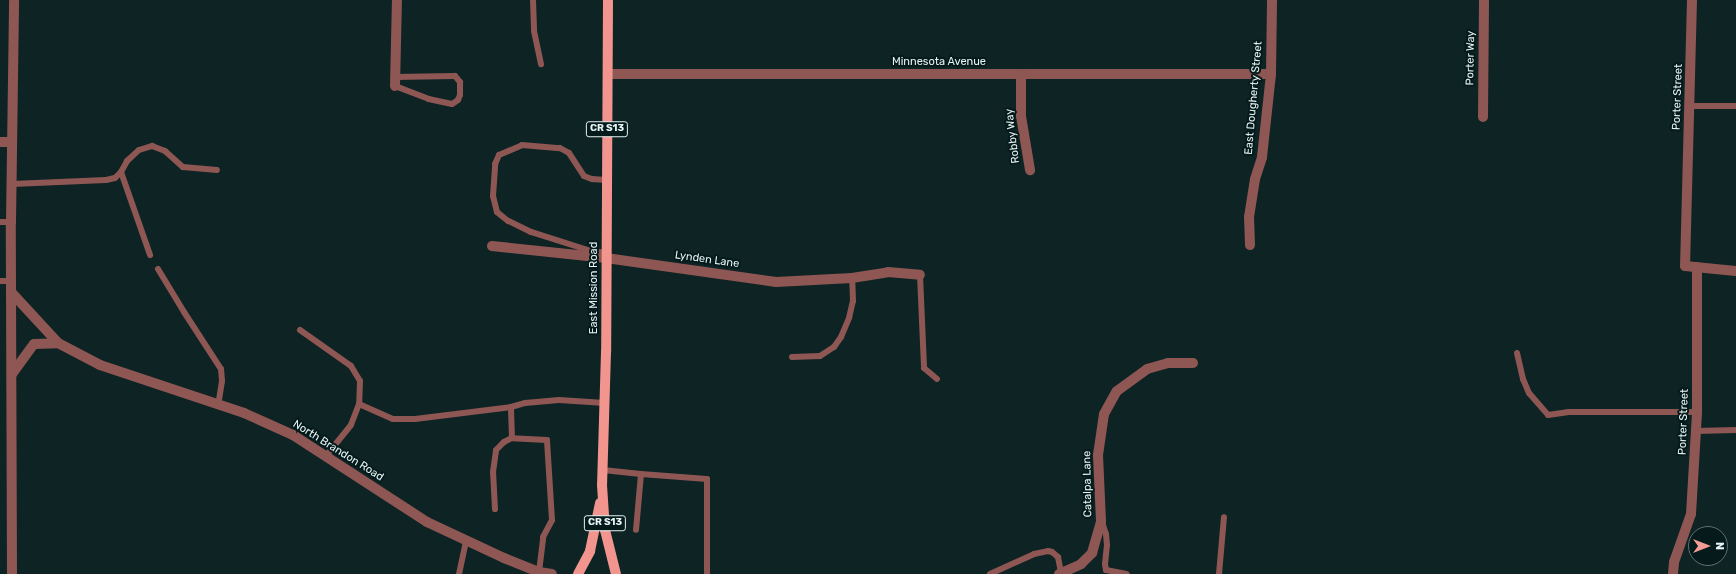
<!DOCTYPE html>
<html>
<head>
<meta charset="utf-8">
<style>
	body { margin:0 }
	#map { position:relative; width:1736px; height:574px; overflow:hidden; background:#0e2324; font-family:Rubik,sans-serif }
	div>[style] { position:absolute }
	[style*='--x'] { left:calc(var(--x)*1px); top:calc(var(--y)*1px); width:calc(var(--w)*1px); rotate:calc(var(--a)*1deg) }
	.service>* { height:6px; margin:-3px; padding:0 3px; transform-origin:3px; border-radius:3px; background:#8e5753 }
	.minor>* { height:10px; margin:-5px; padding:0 5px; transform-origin:5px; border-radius:5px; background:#8e5753 }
	.tertiary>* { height:10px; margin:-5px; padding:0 5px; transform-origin:5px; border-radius:5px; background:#8e5753 }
	.primary>* { height:10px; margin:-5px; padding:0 5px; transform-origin:5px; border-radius:5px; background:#f2958f }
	span { translate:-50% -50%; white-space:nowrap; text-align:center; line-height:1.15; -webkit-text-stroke:4px #051a1b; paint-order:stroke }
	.shield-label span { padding:1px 3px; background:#051a1b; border:1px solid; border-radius:3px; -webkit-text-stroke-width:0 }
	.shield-label { font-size:10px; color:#e7f4f4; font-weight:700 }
	.street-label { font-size:11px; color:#e7f4f4 }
	.north { position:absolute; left:1688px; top:526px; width:40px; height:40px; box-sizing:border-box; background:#051a1b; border:1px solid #5f7172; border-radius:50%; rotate:90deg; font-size:11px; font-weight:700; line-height:16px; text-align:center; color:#e7f4f4 }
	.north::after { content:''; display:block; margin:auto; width:14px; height:18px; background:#f59c95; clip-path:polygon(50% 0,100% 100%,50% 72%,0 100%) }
</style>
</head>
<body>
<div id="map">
	<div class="service">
		<i style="--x:533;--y:0;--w:31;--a:88"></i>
		<i style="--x:534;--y:31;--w:34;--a:78"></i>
		<i style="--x:395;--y:77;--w:60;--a:-1"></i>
		<i style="--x:455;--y:76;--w:8;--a:50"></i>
		<i style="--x:460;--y:82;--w:13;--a:90"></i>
		<i style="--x:460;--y:95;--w:5;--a:112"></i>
		<i style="--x:458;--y:100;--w:7;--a:146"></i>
		<i style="--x:452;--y:104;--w:24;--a:-168"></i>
		<i style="--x:429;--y:99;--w:36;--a:-159"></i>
		<i style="--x:1690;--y:106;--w:46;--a:0"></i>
		<i style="--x:121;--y:172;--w:88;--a:70.7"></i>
		<i style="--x:12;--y:184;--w:94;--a:-2.4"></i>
		<i style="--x:106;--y:180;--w:9;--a:-13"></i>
		<i style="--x:115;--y:178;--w:8;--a:-45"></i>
		<i style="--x:121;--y:172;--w:13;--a:-61"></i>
		<i style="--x:127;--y:161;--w:16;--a:-43"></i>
		<i style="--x:139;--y:150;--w:14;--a:-17"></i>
		<i style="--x:152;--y:146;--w:14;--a:21"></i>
		<i style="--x:165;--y:151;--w:24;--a:42"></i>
		<i style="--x:183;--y:167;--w:34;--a:5"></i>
		<i style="--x:0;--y:222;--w:11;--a:0"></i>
		<i style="--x:606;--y:253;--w:15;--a:-172"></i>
		<i style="--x:591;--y:251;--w:63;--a:-162.4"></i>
		<i style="--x:531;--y:232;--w:25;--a:-154"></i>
		<i style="--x:508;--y:221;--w:14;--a:-141"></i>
		<i style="--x:497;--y:212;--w:16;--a:-104"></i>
		<i style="--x:493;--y:196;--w:32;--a:-86"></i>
		<i style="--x:495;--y:164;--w:10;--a:-66"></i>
		<i style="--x:499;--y:155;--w:25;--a:-23"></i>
		<i style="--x:522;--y:145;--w:38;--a:5"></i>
		<i style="--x:560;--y:148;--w:10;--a:29"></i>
		<i style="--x:569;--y:153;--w:27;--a:57"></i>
		<i style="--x:584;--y:176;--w:9;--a:21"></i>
		<i style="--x:592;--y:179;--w:14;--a:4"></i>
		<i style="--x:158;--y:269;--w:50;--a:58.8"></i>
		<i style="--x:184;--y:312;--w:68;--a:57"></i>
		<i style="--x:221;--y:369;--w:12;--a:85"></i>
		<i style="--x:222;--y:381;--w:24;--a:99"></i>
		<i style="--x:920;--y:275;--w:93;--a:87.5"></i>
		<i style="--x:924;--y:368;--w:17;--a:40"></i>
		<i style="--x:0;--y:281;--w:11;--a:0"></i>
		<i style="--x:300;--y:330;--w:62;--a:35.2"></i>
		<i style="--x:351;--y:366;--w:17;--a:59"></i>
		<i style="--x:360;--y:381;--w:23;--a:92"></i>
		<i style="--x:359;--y:404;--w:22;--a:111"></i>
		<i style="--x:351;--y:425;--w:40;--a:129"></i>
		<i style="--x:1517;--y:353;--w:27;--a:77"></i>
		<i style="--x:1523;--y:379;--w:15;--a:67"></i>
		<i style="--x:1529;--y:393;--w:29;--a:49"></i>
		<i style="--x:1548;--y:415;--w:21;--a:-8"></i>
		<i style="--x:1569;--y:412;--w:128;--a:0"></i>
		<i style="--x:792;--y:357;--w:28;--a:-2"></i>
		<i style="--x:820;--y:356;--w:17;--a:-33"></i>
		<i style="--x:834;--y:347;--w:12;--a:-55"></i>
		<i style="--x:841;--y:337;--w:21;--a:-67"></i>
		<i style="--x:849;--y:318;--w:17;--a:-77"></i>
		<i style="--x:853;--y:301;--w:23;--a:-92"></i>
		<i style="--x:359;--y:404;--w:37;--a:24"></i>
		<i style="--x:393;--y:419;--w:22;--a:0"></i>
		<i style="--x:415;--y:419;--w:97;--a:-7.1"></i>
		<i style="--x:1696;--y:431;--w:40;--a:-1.4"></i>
		<i style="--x:603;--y:470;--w:38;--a:6"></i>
		<i style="--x:641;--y:474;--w:56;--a:95.1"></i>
		<i style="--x:641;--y:474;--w:66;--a:4.3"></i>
		<i style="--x:707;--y:479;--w:95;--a:90"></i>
		<i style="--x:495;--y:509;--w:37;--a:-93"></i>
		<i style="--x:493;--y:472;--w:22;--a:-82"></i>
		<i style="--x:496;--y:450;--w:11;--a:-45"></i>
		<i style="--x:504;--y:442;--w:9;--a:-27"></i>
		<i style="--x:1102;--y:522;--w:13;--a:72"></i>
		<i style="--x:1106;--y:534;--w:11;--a:85"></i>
		<i style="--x:1107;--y:545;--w:19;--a:96"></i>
		<i style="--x:1105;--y:564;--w:6;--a:81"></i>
		<i style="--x:1106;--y:570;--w:21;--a:11"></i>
		<i style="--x:539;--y:572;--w:35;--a:-83"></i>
		<i style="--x:543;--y:537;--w:19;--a:-62"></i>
		<i style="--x:552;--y:520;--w:80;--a:-93.6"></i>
		<i style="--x:547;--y:440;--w:35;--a:-177"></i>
		<i style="--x:512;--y:438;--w:31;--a:-92"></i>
		<i style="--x:511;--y:407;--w:15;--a:-16"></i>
		<i style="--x:525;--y:403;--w:34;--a:-5"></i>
		<i style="--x:559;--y:400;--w:46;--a:3.7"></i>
		<i style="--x:459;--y:574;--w:35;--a:-78"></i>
		<i style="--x:990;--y:574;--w:48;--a:-24.4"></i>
		<i style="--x:1034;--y:554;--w:14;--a:-12"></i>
		<i style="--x:1048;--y:551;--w:4;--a:14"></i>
		<i style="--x:1052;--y:552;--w:8;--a:40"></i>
		<i style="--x:1058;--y:557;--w:16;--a:79"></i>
		<i style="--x:1219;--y:574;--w:57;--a:-85"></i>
	</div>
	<div class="minor">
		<i style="--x:1692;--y:0;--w:266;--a:91.5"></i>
		<i style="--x:1685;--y:266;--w:51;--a:5.6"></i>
		<i style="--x:608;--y:74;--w:663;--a:0"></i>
		<i style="--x:1021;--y:74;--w:42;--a:90"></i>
		<i style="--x:1021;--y:116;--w:55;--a:80.5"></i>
		<i style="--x:395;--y:86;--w:86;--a:-88.7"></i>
		<i style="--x:1483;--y:117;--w:117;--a:-89.5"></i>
		<i style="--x:0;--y:142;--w:12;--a:0"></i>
		<i style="--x:1250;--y:245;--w:28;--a:-92"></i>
		<i style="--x:1249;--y:217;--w:38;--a:-81"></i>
		<i style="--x:1255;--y:179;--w:23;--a:-72"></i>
		<i style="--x:1262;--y:157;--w:83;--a:-83.8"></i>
		<i style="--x:1271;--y:74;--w:74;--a:-89.2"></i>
		<i style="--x:492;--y:246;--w:115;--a:6"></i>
		<i style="--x:606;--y:258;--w:172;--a:8"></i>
		<i style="--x:776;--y:282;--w:76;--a:-3"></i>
		<i style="--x:852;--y:278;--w:36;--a:-9"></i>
		<i style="--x:888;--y:272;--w:32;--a:5"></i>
		<i style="--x:1059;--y:574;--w:24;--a:-24"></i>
		<i style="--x:1081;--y:564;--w:16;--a:-45"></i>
		<i style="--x:1092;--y:553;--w:33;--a:-74"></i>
		<i style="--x:1101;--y:521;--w:66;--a:-92.6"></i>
		<i style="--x:1098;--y:455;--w:41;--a:-81.7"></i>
		<i style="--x:1104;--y:414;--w:26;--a:-61"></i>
		<i style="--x:1117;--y:391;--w:37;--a:-36"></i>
		<i style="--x:1147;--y:369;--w:22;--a:-16"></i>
		<i style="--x:1168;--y:363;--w:25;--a:0"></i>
		<i style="--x:1673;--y:574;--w:12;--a:-85"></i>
		<i style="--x:1674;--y:562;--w:51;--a:-70.5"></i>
		<i style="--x:1691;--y:514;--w:102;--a:-86.6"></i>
		<i style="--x:1697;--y:412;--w:145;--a:-90"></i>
	</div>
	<div class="tertiary">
		<i style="--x:11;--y:292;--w:69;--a:47.3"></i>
		<i style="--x:58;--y:343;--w:47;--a:27.6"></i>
		<i style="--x:100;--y:365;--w:152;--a:18.4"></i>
		<i style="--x:244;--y:413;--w:54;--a:24.2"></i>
		<i style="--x:293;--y:435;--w:160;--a:33"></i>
		<i style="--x:427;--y:522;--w:85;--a:25.1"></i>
		<i style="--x:504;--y:558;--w:38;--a:22"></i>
		<i style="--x:539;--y:572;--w:13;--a:9"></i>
		<i style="--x:12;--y:374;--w:37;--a:-54"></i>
		<i style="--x:34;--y:344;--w:24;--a:-2"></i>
		<i style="--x:12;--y:574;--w:352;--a:-90.2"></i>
		<i style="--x:11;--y:222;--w:222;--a:-89.2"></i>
	</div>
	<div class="primary">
		<i style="--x:608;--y:0;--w:352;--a:90.3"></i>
		<i style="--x:606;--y:352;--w:133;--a:91.7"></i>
		<i style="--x:602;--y:485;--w:45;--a:86.2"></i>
		<i style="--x:605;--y:530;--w:45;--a:76"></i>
		<i style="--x:578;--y:574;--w:26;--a:-62"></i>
		<i style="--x:590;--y:551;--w:49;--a:-78.2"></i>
	</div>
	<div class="shield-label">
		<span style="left:607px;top:129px">CR S13</span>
		<span style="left:605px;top:523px">CR S13</span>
	</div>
	<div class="street-label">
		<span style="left:1471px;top:58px;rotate:-89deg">Porter Way</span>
		<span style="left:939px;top:62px">Minnesota Avenue</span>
		<span style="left:1678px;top:97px;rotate:-88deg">Porter Street</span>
		<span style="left:1254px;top:98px;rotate:-85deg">East Dougherty Street</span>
		<span style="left:1013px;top:136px;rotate:-97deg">Robby Way</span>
		<span style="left:707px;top:260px;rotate:8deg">Lynden Lane</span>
		<span style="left:594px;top:288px;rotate:-90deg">East Mission Road</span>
		<span style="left:1684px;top:422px;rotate:-88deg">Porter Street</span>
		<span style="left:338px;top:451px;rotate:32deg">North Brandon Road</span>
		<span style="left:1088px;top:484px;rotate:-91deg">Catalpa Lane</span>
	</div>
	<div class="north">N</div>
</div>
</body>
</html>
